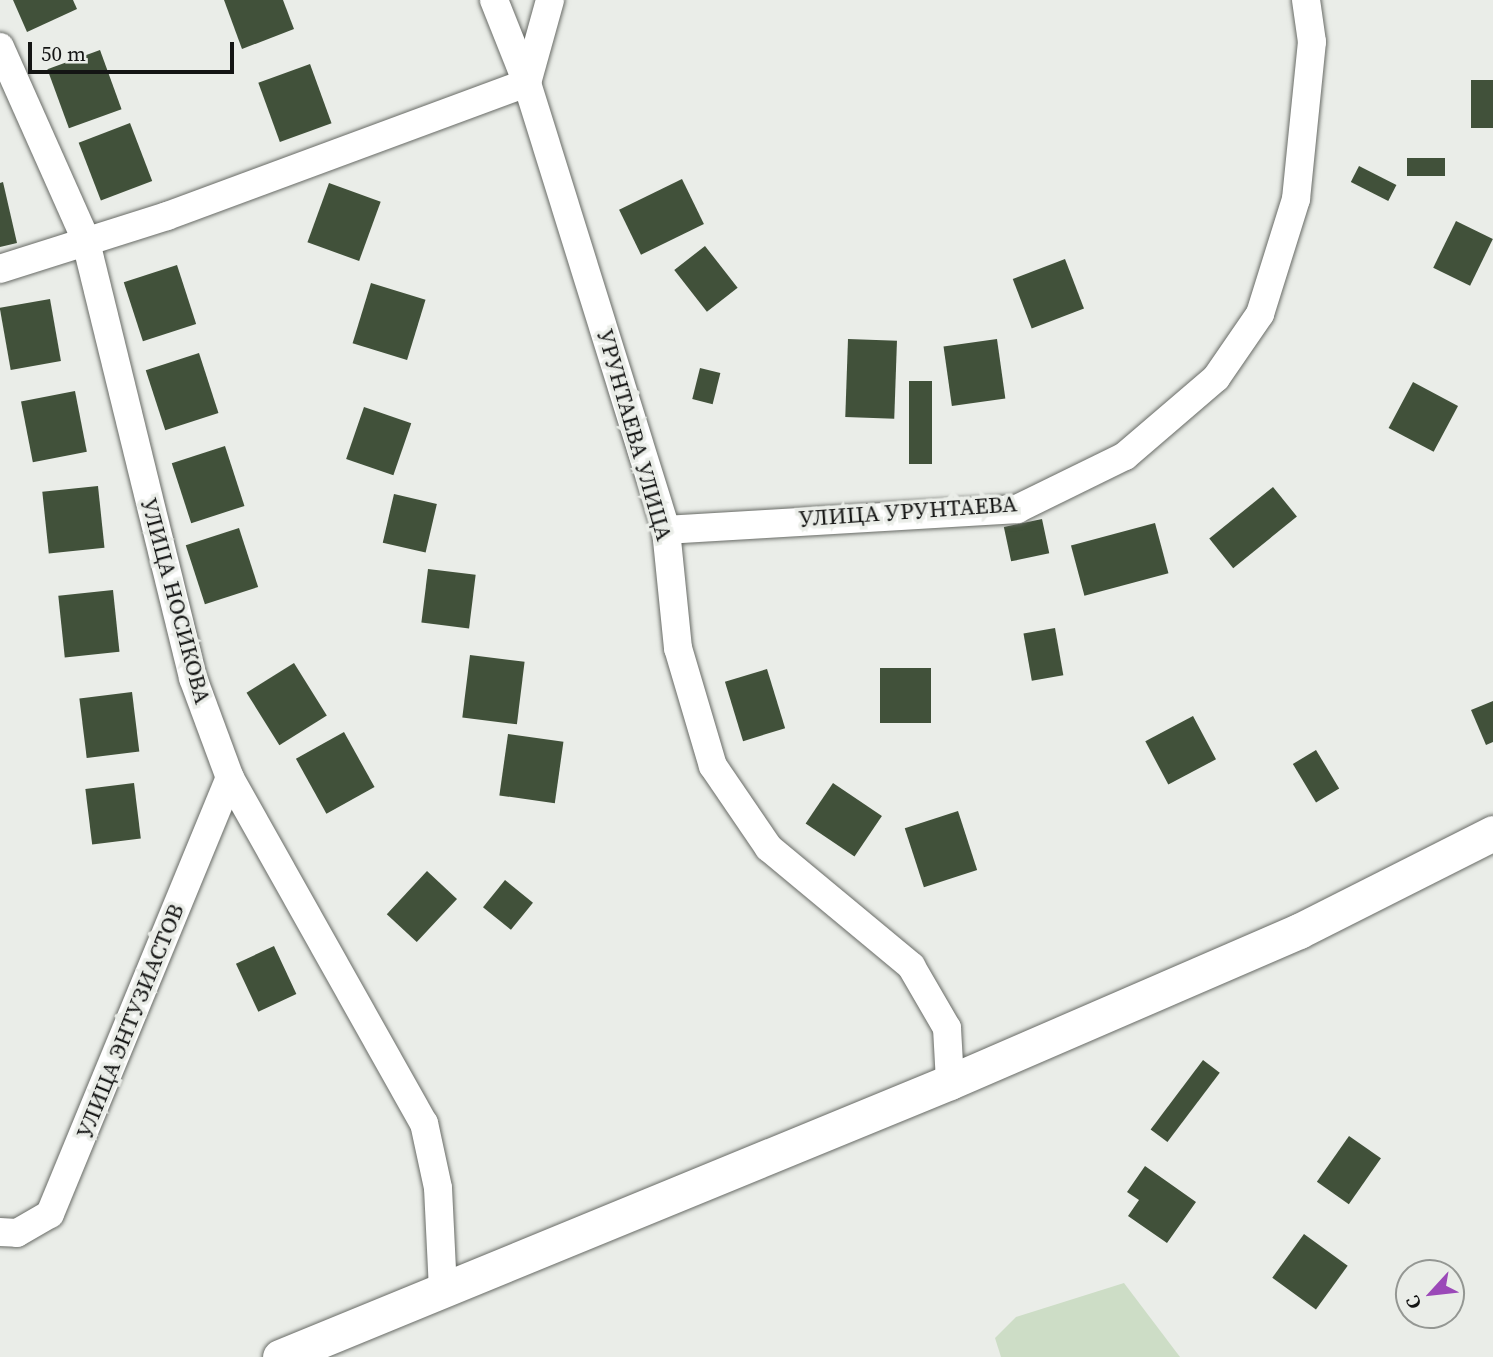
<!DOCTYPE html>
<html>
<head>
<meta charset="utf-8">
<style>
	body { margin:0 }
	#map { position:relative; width:1493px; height:1357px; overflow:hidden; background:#eaede8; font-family:"Source Serif 4",serif }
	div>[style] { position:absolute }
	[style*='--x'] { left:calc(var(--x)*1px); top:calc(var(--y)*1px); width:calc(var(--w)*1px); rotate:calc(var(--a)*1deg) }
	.green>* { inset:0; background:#cdddc6 }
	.building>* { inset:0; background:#41513a; transform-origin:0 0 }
	.roads { filter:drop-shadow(0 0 2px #686b66) drop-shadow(0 0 2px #686b66) }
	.minor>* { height:28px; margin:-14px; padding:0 14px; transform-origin:14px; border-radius:14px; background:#fff }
	.tertiary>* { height:35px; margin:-17.5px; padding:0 17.5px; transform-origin:17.5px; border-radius:17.5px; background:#fff }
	span { translate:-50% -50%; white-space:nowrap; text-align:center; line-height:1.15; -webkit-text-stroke:7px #eaede8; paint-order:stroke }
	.street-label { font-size:23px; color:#141514 }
	.north { position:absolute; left:1395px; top:1259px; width:70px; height:70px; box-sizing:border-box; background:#eaede8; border:2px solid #949793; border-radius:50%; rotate:243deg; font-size:19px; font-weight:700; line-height:28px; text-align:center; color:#141514 }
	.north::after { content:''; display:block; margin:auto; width:24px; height:32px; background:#9b49b8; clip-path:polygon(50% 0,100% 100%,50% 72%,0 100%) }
	.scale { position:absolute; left:28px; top:42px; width:206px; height:32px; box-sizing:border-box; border:4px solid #141514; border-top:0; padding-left:9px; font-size:21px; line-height:24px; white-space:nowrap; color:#141514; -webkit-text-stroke:5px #eaede8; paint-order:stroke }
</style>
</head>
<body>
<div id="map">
	<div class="green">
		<i style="clip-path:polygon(1124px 1283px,1180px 1357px,1001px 1357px,995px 1338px,1016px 1317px)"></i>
	</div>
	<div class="building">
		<i style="clip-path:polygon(13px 0,73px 0,77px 9px,27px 32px)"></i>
		<i style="clip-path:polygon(224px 0,283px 0,294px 29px,242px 49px)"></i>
		<i style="left:100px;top:50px;width:63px;height:56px;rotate:70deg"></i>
		<i style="left:310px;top:64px;width:63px;height:55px;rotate:70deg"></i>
		<i style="left:1493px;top:80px;width:48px;height:22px;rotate:90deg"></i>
		<i style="left:130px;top:123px;width:62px;height:55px;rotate:69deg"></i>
		<i style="left:1407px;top:158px;width:38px;height:18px"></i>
		<i style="left:1359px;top:166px;width:42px;height:18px;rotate:27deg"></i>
		<i style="left:682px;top:179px;width:50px;height:70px;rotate:64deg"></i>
		<i style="clip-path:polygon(3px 182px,17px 243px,0 247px,0 183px)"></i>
		<i style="left:329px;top:183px;width:55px;height:63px;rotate:20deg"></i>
		<i style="left:1456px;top:221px;width:41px;height:52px;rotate:26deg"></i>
		<i style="left:705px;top:246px;width:53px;height:39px;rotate:52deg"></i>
		<i style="left:1065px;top:259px;width:53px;height:56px;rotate:69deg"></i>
		<i style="left:177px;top:265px;width:62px;height:56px;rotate:72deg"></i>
		<i style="left:371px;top:283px;width:57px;height:63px;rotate:17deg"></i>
		<i style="left:50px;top:299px;width:63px;height:51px;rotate:80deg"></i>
		<i style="left:848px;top:339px;width:49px;height:78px;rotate:2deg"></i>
		<i style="left:997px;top:339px;width:60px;height:54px;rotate:82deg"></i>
		<i style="left:199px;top:353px;width:63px;height:56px;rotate:72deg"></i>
		<i style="left:700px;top:368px;width:21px;height:32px;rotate:14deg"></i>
		<i style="left:909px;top:381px;width:23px;height:83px"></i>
		<i style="left:1413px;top:382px;width:51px;height:52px;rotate:28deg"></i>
		<i style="left:75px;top:391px;width:62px;height:55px;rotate:79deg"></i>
		<i style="left:364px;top:407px;width:50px;height:55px;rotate:19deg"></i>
		<i style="left:225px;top:446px;width:63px;height:56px;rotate:72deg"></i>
		<i style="left:98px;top:486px;width:62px;height:56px;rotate:84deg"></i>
		<i style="left:1273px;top:487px;width:38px;height:82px;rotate:51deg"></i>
		<i style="left:394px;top:494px;width:44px;height:50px;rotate:13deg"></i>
		<i style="left:1042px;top:519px;width:35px;height:39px;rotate:78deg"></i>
		<i style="left:1155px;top:523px;width:52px;height:87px;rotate:75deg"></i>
		<i style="left:239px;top:528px;width:62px;height:56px;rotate:72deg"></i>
		<i style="left:428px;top:569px;width:48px;height:54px;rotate:7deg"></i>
		<i style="left:113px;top:590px;width:62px;height:55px;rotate:84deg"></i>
		<i style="left:1055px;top:628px;width:48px;height:32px;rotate:80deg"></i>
		<i style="left:470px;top:655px;width:55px;height:63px;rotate:7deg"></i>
		<i style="left:294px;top:663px;width:62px;height:56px;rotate:58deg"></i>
		<i style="left:880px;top:668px;width:51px;height:55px"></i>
		<i style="left:767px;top:669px;width:62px;height:44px;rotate:73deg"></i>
		<i style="left:132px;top:692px;width:60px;height:53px;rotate:83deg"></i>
		<i style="clip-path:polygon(1493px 701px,1493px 742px,1486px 745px,1471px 710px)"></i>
		<i style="left:1193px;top:716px;width:49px;height:54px;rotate:62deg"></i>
		<i style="left:344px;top:732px;width:63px;height:55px;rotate:61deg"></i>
		<i style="left:508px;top:734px;width:56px;height:62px;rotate:8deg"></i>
		<i style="left:1316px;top:750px;width:45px;height:27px;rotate:59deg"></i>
		<i style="left:134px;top:783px;width:56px;height:49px;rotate:83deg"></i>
		<i style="left:833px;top:783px;width:59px;height:49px;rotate:34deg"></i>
		<i style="left:958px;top:811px;width:62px;height:56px;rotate:72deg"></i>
		<i style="left:427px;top:871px;width:41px;height:59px;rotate:43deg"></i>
		<i style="left:505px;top:880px;width:36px;height:35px;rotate:39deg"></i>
		<i style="left:274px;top:946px;width:53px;height:42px;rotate:65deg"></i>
		<i style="left:1203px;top:1060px;width:21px;height:87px;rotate:37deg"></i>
		<i style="left:1349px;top:1136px;width:39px;height:56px;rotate:35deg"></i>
		<i style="clip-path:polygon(1145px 1166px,1196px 1202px,1167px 1243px,1128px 1216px,1139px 1200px,1127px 1192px)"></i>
		<i style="left:1304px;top:1234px;width:54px;height:54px;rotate:36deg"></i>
	</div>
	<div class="roads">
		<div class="minor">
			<i style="--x:494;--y:0;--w:89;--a:68.3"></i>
			<i style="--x:527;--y:83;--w:468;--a:72.7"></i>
			<i style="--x:666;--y:530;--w:119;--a:84.2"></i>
			<i style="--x:678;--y:648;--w:123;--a:73.5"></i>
			<i style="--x:713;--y:766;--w:99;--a:55.7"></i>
			<i style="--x:769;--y:848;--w:185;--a:39.7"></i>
			<i style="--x:911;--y:966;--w:72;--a:59.9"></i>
			<i style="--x:947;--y:1028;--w:54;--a:86.8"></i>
			<i style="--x:0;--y:47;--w:209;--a:66"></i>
			<i style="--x:85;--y:238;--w:453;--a:76.2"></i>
			<i style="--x:193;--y:678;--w:107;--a:69.7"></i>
			<i style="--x:230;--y:778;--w:396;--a:60.7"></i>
			<i style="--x:424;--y:1123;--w:66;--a:77.8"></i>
			<i style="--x:438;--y:1188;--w:103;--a:87.2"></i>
			<i style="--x:0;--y:269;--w:175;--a:-17.6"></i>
			<i style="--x:167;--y:216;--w:384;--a:-20.3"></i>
			<i style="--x:527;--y:83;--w:86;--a:-74.5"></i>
			<i style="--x:666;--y:530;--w:352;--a:-3.4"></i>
			<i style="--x:1017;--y:509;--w:120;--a:-26.1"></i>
			<i style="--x:1125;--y:456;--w:120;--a:-40.6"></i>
			<i style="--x:1216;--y:378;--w:78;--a:-55.5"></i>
			<i style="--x:1260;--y:314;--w:121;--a:-72.6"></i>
			<i style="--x:1296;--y:199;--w:158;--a:-84.2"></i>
			<i style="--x:1312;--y:42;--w:42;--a:-98.1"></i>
			<i style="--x:0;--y:1232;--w:17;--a:3"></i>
			<i style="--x:17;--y:1233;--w:38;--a:-30"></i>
			<i style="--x:50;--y:1214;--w:472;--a:-67.6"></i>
		</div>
		<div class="tertiary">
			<i style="--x:280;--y:1357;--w:724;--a:-22.32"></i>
			<i style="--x:950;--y:1082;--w:380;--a:-23.4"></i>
			<i style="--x:1299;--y:931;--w:217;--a:-26.8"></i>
		</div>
	</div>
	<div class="street-label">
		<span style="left:635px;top:435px;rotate:74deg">УРУНТАЕВА УЛИЦА</span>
		<span style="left:908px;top:511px;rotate:-4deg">УЛИЦА УРУНТАЕВА</span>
		<span style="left:176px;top:601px;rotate:75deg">УЛИЦА НОСИКОВА</span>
		<span style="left:130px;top:1021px;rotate:-68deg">УЛИЦА ЭНТУЗИАСТОВ</span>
	</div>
	<div class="north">С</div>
	<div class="scale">50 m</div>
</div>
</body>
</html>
